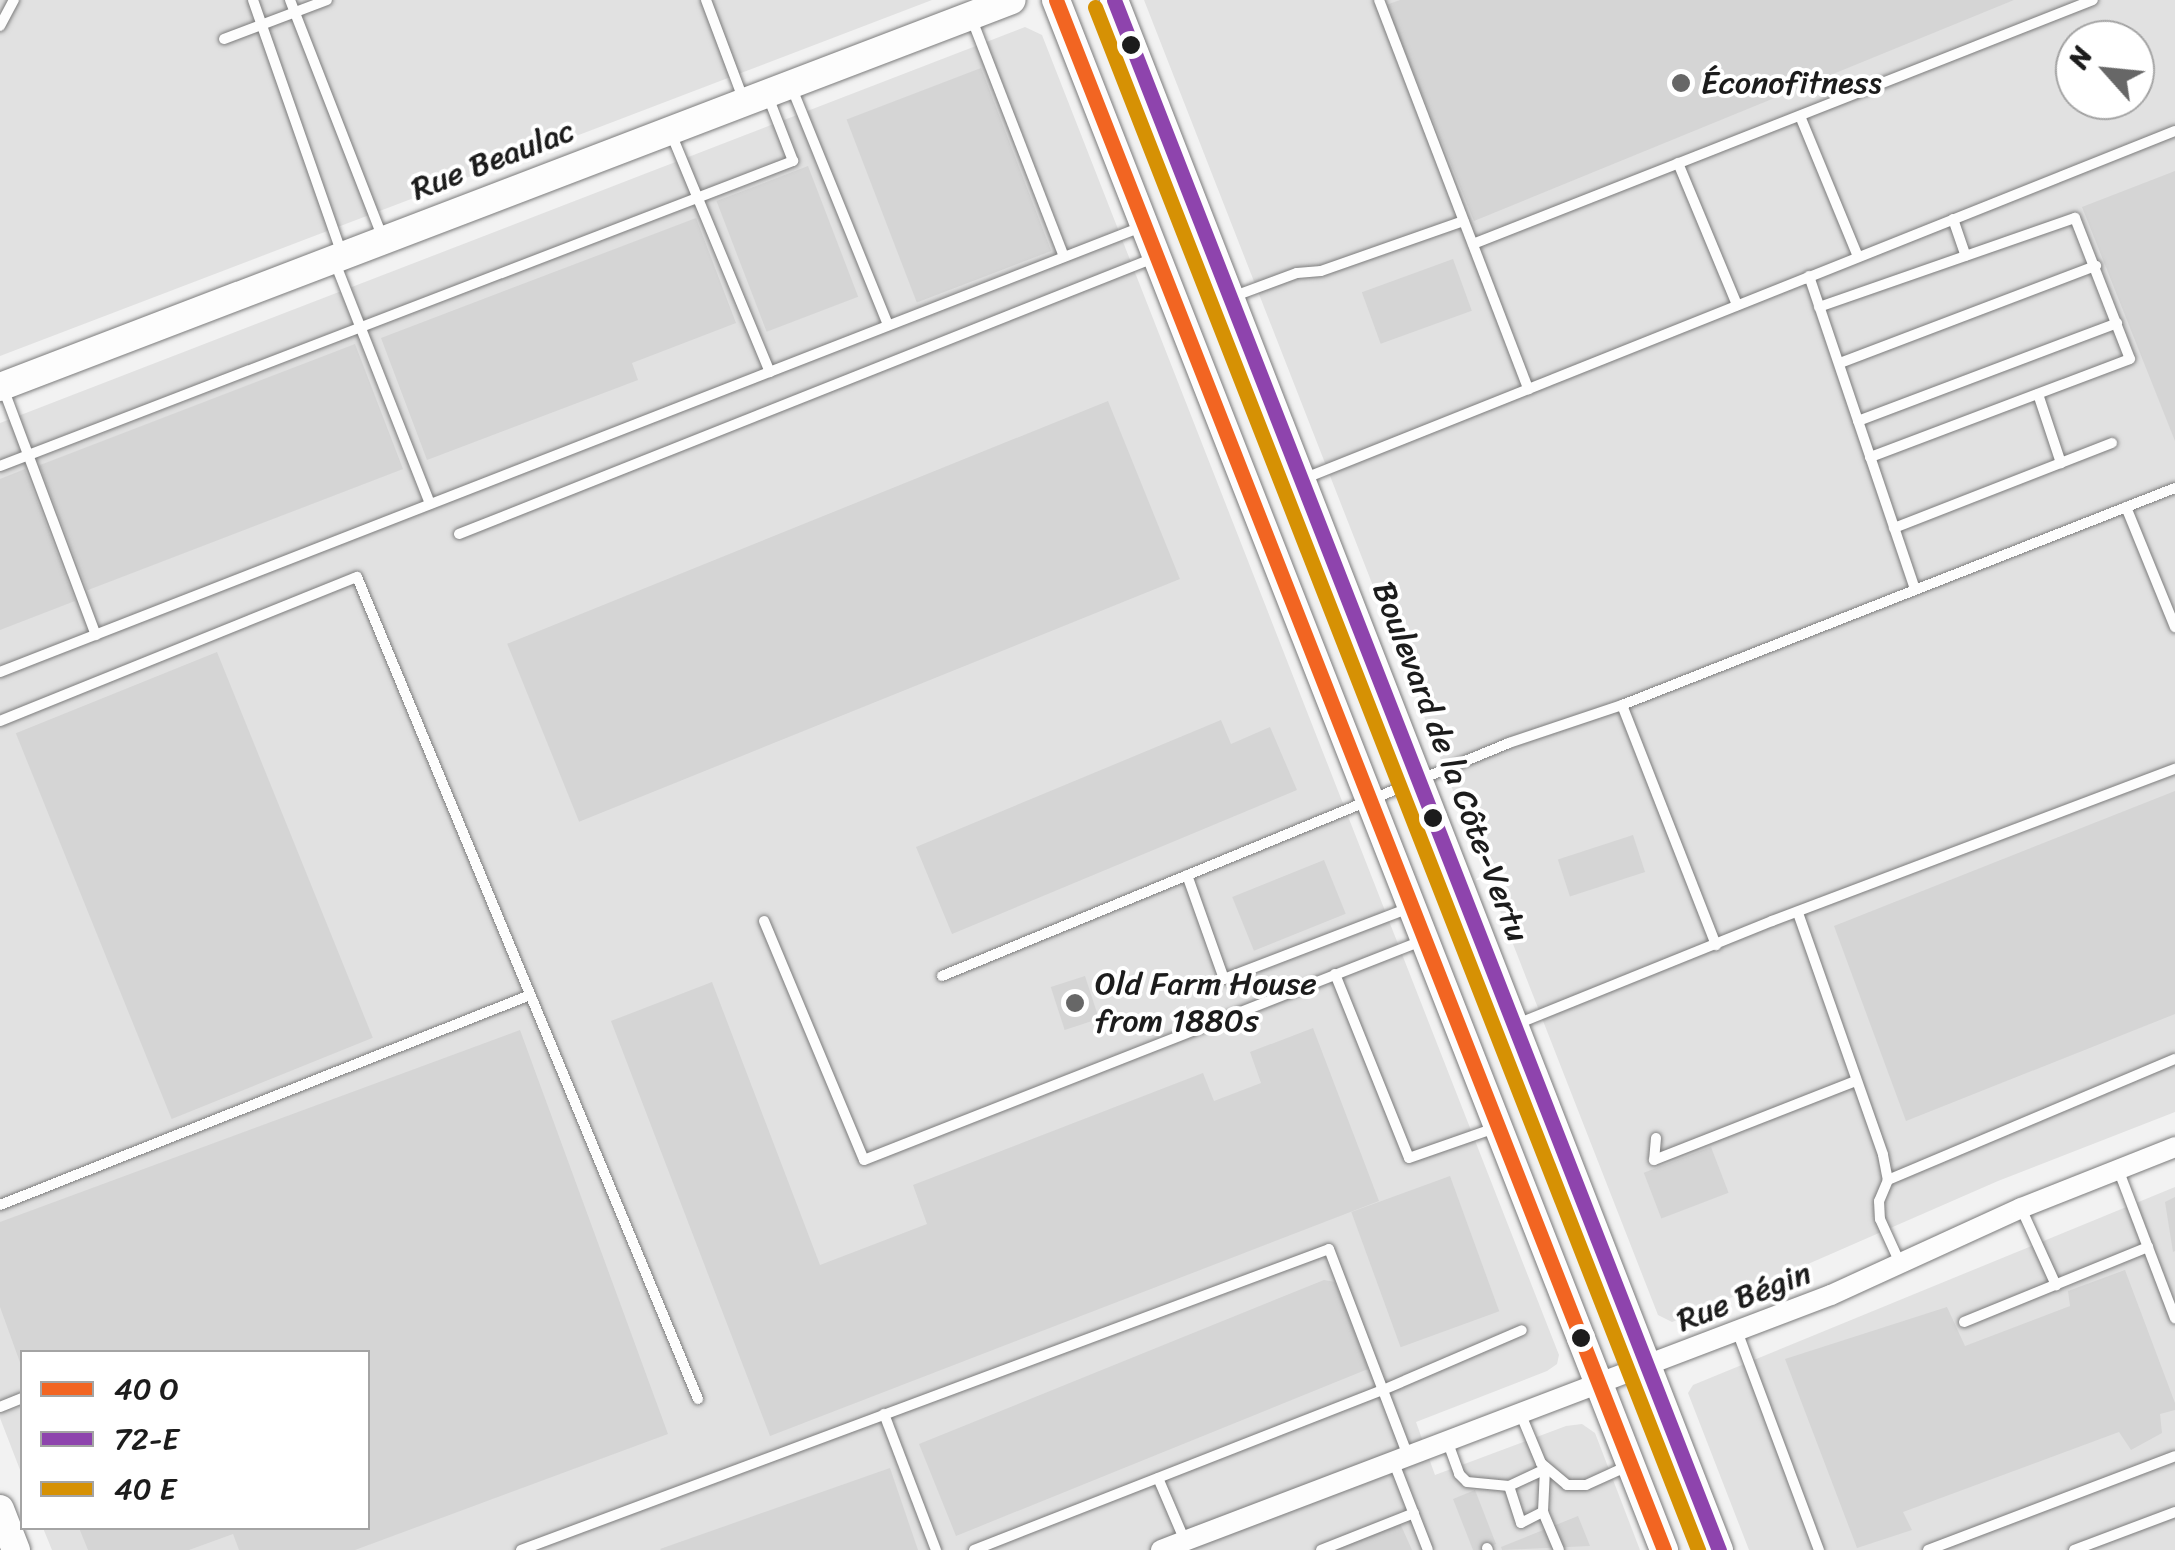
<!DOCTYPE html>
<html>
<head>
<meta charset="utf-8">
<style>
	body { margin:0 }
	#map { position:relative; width:2175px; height:1550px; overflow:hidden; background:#f2f2f2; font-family:Sriracha,sans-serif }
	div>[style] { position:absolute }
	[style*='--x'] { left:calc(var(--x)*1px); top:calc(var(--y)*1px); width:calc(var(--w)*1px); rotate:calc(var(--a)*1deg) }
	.built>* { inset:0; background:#e1e1e1 }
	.building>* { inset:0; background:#d5d5d5; transform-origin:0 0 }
	.roads { filter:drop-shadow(0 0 2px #7c7c7c) drop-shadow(0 0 2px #7c7c7c) }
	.lane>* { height:10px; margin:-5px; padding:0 5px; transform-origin:5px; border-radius:5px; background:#fdfdfd }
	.street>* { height:20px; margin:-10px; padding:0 10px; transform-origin:10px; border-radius:10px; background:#fdfdfd }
	.secondary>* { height:28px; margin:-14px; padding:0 14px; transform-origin:14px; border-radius:14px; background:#fdfdfd }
	.bus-1>* { height:15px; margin:-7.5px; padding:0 7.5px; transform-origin:7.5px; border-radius:7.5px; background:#f26522 }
	.bus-2>* { height:15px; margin:-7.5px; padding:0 7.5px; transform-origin:7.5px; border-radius:7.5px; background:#8e44ad }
	.bus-3>* { height:15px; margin:-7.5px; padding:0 7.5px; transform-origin:7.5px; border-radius:7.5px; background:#d69104 }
	.dots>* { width:28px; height:28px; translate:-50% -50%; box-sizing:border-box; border:5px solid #fff; border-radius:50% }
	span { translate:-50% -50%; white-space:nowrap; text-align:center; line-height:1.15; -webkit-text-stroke:8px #fff; paint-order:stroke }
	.poi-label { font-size:32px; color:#1c1c1c }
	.left { translate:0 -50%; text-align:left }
	.street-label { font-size:32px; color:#1c1c1c }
	.legend { position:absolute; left:20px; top:1350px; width:350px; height:180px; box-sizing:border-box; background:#fff; border:2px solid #a4a4a4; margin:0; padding:12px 18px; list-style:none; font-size:30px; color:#1c1c1c }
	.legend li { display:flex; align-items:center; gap:20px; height:50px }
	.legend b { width:50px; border:2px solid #a4a4a4 }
	.north { position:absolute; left:2055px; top:20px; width:100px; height:100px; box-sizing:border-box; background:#fff; border:2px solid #a4a4a4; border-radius:50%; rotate:297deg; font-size:28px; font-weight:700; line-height:40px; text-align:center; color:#1c1c1c }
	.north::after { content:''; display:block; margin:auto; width:35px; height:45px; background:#676767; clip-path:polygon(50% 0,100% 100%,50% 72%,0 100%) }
</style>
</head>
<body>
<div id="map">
	<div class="built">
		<i style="clip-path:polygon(0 0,932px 0,0 356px)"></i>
		<i style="clip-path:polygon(evenodd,1144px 0,2175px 0,2175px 1112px,1998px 1181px,1689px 1316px,1672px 1322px,1658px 1315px,1144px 0,2075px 40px,2135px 40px,2135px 100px,2075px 100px,2075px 40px)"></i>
		<i style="clip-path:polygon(1025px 27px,1042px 35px,1559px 1355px,1557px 1364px,1547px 1371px,1416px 1422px,1435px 1475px,1566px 1426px,1582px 1424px,1595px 1433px,1640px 1550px,52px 1550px,43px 1528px,368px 1528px,368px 1352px,22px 1352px,22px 1475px,0 1418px,0 423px)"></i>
		<i style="clip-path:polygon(2175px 1187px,2175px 1550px,1749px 1550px,1688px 1393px,1693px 1385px)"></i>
	</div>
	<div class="building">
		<i style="clip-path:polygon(1400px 0,2014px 0,1474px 221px,1386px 5px)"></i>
		<i style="left:981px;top:68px;width:196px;height:144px;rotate:69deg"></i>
		<i style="left:808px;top:166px;width:140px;height:98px;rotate:69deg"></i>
		<i style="clip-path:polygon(2175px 171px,2175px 441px,2082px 207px)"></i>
		<i style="clip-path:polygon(696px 218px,736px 323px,632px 363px,638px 380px,427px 460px,381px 338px)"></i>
		<i style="left:1453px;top:259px;width:55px;height:97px;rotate:70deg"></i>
		<i style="left:355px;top:344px;width:134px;height:338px;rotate:69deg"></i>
		<i style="left:1108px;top:401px;width:192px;height:648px;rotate:68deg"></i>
		<i style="clip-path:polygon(25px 469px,75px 601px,0 630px,0 479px)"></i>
		<i style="left:217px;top:652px;width:416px;height:217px;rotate:68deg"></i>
		<i style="clip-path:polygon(1221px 720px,1231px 744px,1270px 727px,1297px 790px,952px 934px,916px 847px)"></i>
		<i style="clip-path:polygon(2175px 791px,2175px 1014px,1906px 1121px,1834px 926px)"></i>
		<i style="left:1633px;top:835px;width:39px;height:79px;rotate:72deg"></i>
		<i style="left:1324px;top:860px;width:58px;height:99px;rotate:68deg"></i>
		<i style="left:1085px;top:976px;width:45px;height:36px;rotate:72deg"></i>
		<i style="clip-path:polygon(712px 982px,820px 1265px,927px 1224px,913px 1185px,1203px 1073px,1214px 1101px,1261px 1083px,1250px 1052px,1313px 1028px,1379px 1201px,770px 1436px,611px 1021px)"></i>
		<i style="clip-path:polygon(520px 1030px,668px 1434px,355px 1550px,239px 1550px,233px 1534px,189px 1550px,88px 1550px,79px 1528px,368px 1528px,368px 1352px,22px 1352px,22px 1368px,0 1307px,0 1222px)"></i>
		<i style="left:1711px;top:1147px;width:49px;height:72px;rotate:69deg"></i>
		<i style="left:1450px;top:1176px;width:144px;height:105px;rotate:70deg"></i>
		<i style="clip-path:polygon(2175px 1197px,2175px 1251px,2173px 1252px,2165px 1202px)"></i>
		<i style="clip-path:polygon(2125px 1270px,2175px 1403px,2175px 1410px,2160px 1414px,2162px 1433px,2131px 1450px,2119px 1432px,1903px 1512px,1912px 1530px,1857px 1548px,1785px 1359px,1947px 1307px,1965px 1346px,2070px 1306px,2068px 1291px)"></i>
		<i style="clip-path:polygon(1324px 1280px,1335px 1282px,1368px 1369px,956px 1536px,919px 1444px)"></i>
		<i style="clip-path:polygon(890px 1468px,918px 1550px,661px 1550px,660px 1549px)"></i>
		<i style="clip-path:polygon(1475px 1490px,1496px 1544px,1481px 1550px,1473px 1550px,1453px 1499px)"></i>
		<i style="clip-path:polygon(1578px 1516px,1590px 1546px,1502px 1550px,1501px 1547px)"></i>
		<i style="clip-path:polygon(1399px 1521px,1412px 1550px,1335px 1550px)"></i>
	</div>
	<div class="roads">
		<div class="lane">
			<i style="--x:253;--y:0;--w:269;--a:70.7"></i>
			<i style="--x:290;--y:0;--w:256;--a:68.7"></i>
			<i style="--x:706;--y:0;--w:108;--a:69.4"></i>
			<i style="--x:1379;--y:0;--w:417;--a:69"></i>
			<i style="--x:971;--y:17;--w:257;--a:68.8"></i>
			<i style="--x:0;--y:26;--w:30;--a:-62"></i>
			<i style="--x:224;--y:39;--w:110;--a:-20.7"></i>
			<i style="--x:791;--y:86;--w:258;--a:67.9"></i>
			<i style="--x:1800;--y:116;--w:152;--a:67.6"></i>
			<i style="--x:670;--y:131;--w:261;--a:67.5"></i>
			<i style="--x:1678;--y:163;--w:154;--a:67.4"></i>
			<i style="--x:1953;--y:219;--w:39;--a:71"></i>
			<i style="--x:1473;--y:244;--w:666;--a:-21.48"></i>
			<i style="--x:334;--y:260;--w:262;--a:68.5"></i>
			<i style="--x:1809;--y:276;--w:331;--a:71.3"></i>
			<i style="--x:1232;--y:297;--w:69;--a:-20.3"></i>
			<i style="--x:1297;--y:273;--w:24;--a:-5"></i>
			<i style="--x:1321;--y:271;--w:151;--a:-19.3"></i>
			<i style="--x:1819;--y:307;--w:271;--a:-19.2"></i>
			<i style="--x:2075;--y:218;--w:151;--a:68.7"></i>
			<i style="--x:2130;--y:359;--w:278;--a:159.3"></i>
			<i style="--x:1840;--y:363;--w:274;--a:-20.8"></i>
			<i style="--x:3;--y:388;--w:264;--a:69.4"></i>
			<i style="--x:2038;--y:394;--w:73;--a:71.6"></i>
			<i style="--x:1858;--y:421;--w:277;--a:-20.7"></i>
			<i style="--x:0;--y:466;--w:850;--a:-21.04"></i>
			<i style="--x:793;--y:161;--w:72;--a:-111.2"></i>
			<i style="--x:1303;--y:479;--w:939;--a:-21.76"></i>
			<i style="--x:2126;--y:507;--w:130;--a:67.8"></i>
			<i style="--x:1894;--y:528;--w:234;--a:-21.3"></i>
			<i style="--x:459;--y:534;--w:750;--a:-21.67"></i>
			<i style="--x:0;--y:672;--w:1228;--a:-21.3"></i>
			<i style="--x:1622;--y:705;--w:258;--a:68.6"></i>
			<i style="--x:0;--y:721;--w:385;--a:-22"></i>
			<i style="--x:357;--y:577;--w:890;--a:67.47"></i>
			<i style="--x:1187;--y:875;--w:110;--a:70.4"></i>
			<i style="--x:1224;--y:979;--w:201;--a:-21"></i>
			<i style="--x:1798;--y:913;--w:256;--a:70.6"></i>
			<i style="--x:1883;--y:1155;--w:25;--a:79"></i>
			<i style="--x:1888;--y:1180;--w:23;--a:113"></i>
			<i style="--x:1879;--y:1201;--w:18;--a:87"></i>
			<i style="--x:1880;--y:1219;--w:48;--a:65.6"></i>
			<i style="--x:764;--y:921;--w:259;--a:67.3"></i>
			<i style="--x:864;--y:1160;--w:602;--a:-21.45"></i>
			<i style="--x:1335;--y:974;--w:198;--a:68.1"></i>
			<i style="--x:1409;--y:1158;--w:91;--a:-19.2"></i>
			<i style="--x:942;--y:976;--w:613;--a:-22.34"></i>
			<i style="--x:1509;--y:743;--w:119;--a:-18.6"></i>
			<i style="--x:1622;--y:705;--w:594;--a:-21.43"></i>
			<i style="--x:1517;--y:1024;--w:275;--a:-22"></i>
			<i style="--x:1772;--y:921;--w:431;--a:-20.7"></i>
			<i style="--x:1656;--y:1138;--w:22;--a:95"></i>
			<i style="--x:1654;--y:1160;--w:217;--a:-21.4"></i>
			<i style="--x:2118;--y:1169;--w:160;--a:69.1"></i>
			<i style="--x:1888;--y:1180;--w:311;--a:-22.9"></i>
			<i style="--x:0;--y:1205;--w:570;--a:-21.61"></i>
			<i style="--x:2021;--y:1208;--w:85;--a:65.6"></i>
			<i style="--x:1964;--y:1322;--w:199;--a:-22.2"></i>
			<i style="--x:1737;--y:1331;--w:234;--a:69.5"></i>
			<i style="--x:0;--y:1407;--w:24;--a:-22"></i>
			<i style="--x:884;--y:1414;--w:146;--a:69.1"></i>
			<i style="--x:1521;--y:1415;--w:52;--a:67.4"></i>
			<i style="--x:1541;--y:1463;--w:34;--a:40"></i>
			<i style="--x:1567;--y:1485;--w:19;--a:0"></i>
			<i style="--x:1586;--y:1485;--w:48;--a:-24.4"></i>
			<i style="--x:1448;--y:1443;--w:33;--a:70"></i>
			<i style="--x:1459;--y:1474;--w:11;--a:45"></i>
			<i style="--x:1467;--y:1482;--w:42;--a:5.4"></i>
			<i style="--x:1509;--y:1486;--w:40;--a:-25"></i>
			<i style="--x:1545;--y:1469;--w:43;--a:92.7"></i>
			<i style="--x:1543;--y:1512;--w:41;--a:67.2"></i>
			<i style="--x:1394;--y:1463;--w:93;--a:68.7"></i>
			<i style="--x:1158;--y:1478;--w:69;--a:66.8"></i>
			<i style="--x:1509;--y:1486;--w:39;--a:72"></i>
			<i style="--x:1521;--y:1523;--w:25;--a:-27"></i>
			<i style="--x:1487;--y:1548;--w:2;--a:63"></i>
			<i style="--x:521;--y:1550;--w:862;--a:-20.43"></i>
			<i style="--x:1329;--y:1249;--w:222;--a:69.1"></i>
			<i style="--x:974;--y:1550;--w:439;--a:-21.4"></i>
			<i style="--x:1383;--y:1390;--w:151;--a:-23.3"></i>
			<i style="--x:1321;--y:1550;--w:100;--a:-21.7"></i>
			<i style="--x:1928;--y:1550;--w:264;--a:-20.8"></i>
			<i style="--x:2074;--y:1550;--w:108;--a:-20.6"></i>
		</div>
		<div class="street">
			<i style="--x:1161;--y:1550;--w:717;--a:-20.84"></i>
			<i style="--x:1831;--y:1295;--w:209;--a:-24.6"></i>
			<i style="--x:2021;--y:1208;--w:166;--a:-21.6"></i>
		</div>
		<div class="secondary">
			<i style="--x:1056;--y:0;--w:1665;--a:68.58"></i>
			<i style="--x:1114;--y:0;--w:1664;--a:68.68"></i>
			<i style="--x:0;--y:387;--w:1083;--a:-20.93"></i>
			<i style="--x:0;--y:1509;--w:44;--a:68.7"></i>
		</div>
	</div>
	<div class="bus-1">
		<i style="--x:1056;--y:0;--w:1665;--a:68.58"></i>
	</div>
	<div class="bus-2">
		<i style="--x:1114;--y:0;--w:1664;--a:68.68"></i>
	</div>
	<div class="bus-3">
		<i style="--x:1095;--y:7;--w:1657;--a:68.65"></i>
	</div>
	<div class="dots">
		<i style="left:1131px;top:45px;background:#1c1c1c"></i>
		<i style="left:1681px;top:83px;background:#676767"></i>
		<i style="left:1433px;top:818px;background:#1c1c1c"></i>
		<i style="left:1075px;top:1003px;background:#676767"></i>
		<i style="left:1581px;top:1338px;background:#1c1c1c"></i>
	</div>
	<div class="poi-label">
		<span class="left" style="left:1701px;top:83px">Éconofitness</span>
		<span class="left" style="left:1095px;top:1003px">Old Farm House<br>from 1880s</span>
	</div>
	<div class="street-label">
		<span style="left:493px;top:160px;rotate:-21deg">Rue Beaulac</span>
		<span style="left:1450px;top:762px;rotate:69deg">Boulevard de la Côte-Vertu</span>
		<span style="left:1744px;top:1297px;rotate:-21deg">Rue Bégin</span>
	</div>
	<ul class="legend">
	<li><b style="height:12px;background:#f26522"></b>40 O</li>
	<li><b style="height:12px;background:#8e44ad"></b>72-E</li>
	<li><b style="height:12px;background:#d69104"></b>40 E</li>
	</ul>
	<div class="north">N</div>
</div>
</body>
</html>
